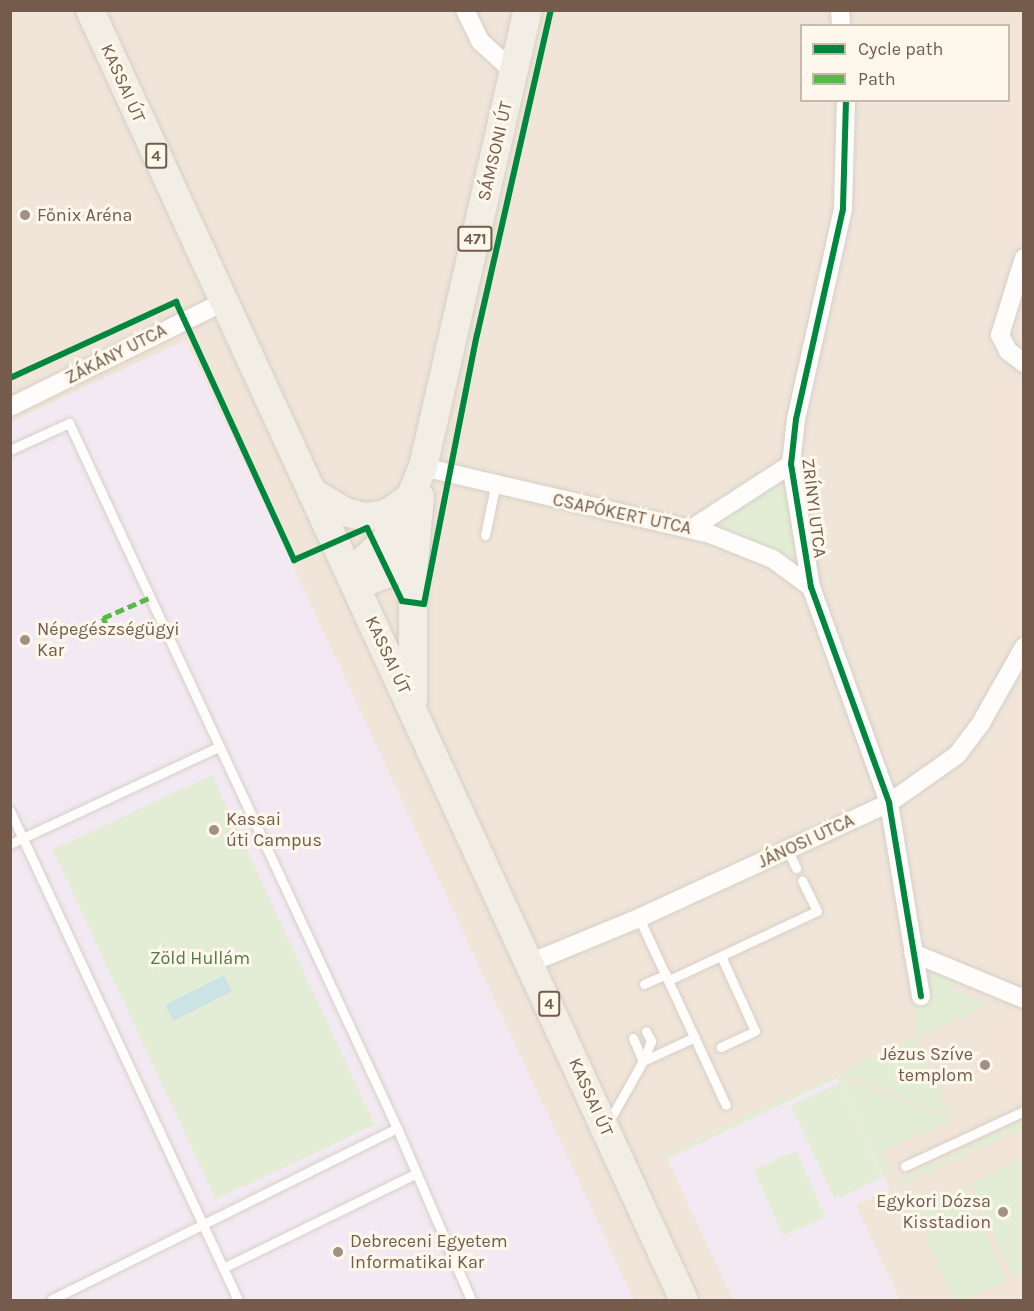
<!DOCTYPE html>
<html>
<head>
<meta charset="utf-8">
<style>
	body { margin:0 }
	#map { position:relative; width:1034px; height:1311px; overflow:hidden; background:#f7f2ea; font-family:Karla,sans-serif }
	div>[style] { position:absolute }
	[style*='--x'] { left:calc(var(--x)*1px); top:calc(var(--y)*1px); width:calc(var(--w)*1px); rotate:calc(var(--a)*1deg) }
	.residential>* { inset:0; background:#f0e5d8 }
	.education>* { inset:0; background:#f3e9f2 }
	.green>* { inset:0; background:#e3edd5; transform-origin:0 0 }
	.water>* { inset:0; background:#cce3e6; transform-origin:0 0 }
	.roads { filter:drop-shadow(0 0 2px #d6cfc7) drop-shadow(0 0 2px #d6cfc7) }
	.lane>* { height:9px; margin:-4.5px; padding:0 4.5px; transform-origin:4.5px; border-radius:4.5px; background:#fefdfc }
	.street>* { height:18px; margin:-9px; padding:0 9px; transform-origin:9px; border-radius:9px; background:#fefdfc }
	.primary>* { height:28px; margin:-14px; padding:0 14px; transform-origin:14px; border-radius:14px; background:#f2ede5 }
	.quiet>* { height:4.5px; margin-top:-2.25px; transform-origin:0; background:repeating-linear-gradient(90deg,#58b947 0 9px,transparent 0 13.5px) }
	.cycleway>* { height:6px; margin:-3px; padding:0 3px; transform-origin:3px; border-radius:3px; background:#00873e }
	.dots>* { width:16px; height:16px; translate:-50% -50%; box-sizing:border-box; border:3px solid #fef7eb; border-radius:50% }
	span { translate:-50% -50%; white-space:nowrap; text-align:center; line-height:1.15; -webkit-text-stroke:6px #fef7eb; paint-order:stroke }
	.shield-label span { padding:2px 4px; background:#fef7eb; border:2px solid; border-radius:4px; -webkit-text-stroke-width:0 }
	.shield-label { font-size:16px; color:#745b4b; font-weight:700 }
	.street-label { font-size:18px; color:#745b4b }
	.poi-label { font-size:18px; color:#745b4b }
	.left { translate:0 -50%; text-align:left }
	.right { translate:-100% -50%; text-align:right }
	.park-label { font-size:18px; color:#527943 }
	.frame { position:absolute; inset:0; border:12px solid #745b4b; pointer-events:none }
	.legend { position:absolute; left:800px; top:24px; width:210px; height:78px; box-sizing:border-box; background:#fef7eb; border:2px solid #c7b9ab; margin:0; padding:8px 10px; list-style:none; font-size:18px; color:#745b4b }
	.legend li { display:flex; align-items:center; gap:12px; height:30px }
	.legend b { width:30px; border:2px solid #c7b9ab }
</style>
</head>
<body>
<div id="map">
	<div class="residential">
		<i style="clip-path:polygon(evenodd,11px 11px,1023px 11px,1023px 1300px,11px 1300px,11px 11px,802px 26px,1008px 26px,1008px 100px,802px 100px,802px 26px)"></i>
	</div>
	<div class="education">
		<i style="clip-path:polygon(186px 340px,267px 510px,634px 1300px,11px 1300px,10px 422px)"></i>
		<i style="clip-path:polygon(837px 1078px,890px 1189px,856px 1205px,900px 1300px,733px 1300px,667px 1159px)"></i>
	</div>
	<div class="green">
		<i style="clip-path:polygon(768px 487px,789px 490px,797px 549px,788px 560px,726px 533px,723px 527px,726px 515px)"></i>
		<i style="left:212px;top:775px;width:386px;height:176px;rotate:65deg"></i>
		<i style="clip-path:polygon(932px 972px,949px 974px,955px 990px,989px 1004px,915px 1039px,952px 1115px,838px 1073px,917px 1036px,914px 1003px,925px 1001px,924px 980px)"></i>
		<i style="clip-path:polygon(833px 1075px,954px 1119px,882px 1152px,892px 1175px,885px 1178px,837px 1078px,667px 1158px,665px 1154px)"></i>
		<i style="left:839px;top:1083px;width:104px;height:53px;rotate:65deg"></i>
		<i style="clip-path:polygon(1023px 1121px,1023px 1129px,890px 1189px,899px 1180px)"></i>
		<i style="left:796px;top:1151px;width:72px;height:46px;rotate:66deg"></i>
		<i style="clip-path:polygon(1023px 1159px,1023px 1273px,1014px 1278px,971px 1184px)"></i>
		<i style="clip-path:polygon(964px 1187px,1007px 1281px,964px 1300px,955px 1300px,913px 1210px)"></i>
	</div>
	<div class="water">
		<i style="left:224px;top:975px;width:18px;height:66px;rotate:63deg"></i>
	</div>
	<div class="roads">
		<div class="lane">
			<i style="--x:10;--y:450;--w:65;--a:-24.6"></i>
			<i style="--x:69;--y:423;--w:778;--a:65.05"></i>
			<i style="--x:397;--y:1128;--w:386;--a:153.6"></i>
			<i style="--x:485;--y:535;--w:49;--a:-78.2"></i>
			<i style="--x:10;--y:811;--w:540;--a:65"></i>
			<i style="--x:10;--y:844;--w:230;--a:-25"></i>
			<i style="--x:788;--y:850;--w:20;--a:66"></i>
			<i style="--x:639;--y:918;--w:206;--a:65.1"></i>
			<i style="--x:721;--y:956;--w:82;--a:65.6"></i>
			<i style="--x:755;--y:1031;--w:38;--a:155"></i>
			<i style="--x:669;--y:980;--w:163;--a:-25"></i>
			<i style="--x:817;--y:911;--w:34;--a:-116"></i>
			<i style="--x:644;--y:984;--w:24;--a:-24"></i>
			<i style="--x:633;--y:1038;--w:25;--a:67"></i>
			<i style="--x:643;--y:1061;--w:57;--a:-24.8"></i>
			<i style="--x:608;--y:1123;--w:71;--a:-60.6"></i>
			<i style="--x:643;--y:1061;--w:22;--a:-68"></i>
			<i style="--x:651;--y:1041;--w:11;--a:-117"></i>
			<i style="--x:397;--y:1128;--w:187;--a:66.7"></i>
			<i style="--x:905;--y:1166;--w:131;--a:-24.8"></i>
			<i style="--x:223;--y:1268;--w:214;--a:-26.1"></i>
		</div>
		<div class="street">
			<i style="--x:465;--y:10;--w:34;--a:64"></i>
			<i style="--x:480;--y:41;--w:46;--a:42.4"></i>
			<i style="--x:840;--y:10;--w:16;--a:86"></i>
			<i style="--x:846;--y:100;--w:109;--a:91.6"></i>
			<i style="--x:843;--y:209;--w:215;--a:102.6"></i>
			<i style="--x:796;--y:419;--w:45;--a:96.3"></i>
			<i style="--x:791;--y:464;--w:125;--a:80.8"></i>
			<i style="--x:811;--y:587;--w:230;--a:70.1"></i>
			<i style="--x:889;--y:803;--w:196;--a:80.6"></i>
			<i style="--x:1024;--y:258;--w:81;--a:107.3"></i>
			<i style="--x:1000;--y:335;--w:18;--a:63"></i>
			<i style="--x:1008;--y:351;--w:20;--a:37"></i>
			<i style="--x:10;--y:407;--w:237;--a:-26.2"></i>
			<i style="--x:423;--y:467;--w:295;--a:13.1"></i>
			<i style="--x:710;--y:534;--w:68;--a:21.6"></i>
			<i style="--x:773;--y:559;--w:47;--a:36.4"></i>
			<i style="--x:691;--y:529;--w:119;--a:-33"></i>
			<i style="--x:913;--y:953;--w:120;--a:22.5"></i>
			<i style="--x:530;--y:963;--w:118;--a:-22.4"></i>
			<i style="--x:639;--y:918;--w:275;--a:-24.7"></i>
			<i style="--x:889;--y:803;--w:83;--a:-35.2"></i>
			<i style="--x:957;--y:755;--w:40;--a:-53"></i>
			<i style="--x:981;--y:723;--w:87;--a:-60.5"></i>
		</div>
		<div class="primary">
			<i style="--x:90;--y:10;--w:1420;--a:65.28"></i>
			<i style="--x:312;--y:492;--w:39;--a:31"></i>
			<i style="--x:345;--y:512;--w:21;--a:14"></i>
			<i style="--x:365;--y:517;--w:21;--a:-8"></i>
			<i style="--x:386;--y:514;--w:34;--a:-34"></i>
			<i style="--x:350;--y:573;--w:63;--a:-43.1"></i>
			<i style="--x:396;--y:530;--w:69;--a:-66.8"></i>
			<i style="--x:423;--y:467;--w:469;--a:-77.1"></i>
			<i style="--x:356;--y:586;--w:35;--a:-22"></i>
			<i style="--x:389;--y:573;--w:13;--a:-42"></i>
			<i style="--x:399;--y:564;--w:30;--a:-66"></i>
			<i style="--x:413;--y:701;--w:130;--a:-90"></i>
			<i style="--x:413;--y:571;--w:75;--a:-84.7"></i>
		</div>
	</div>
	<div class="quiet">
		<i style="--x:106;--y:625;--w:8;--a:-113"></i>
		<i style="--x:103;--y:618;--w:50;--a:-23.5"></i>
	</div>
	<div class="cycleway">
		<i style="--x:846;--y:100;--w:109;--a:91.6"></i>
		<i style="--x:843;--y:209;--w:215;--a:102.6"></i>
		<i style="--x:796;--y:419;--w:45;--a:96.3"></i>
		<i style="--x:791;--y:464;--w:125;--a:80.8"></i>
		<i style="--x:811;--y:587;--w:230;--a:70.1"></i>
		<i style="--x:889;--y:803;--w:196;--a:80.6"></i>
		<i style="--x:10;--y:378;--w:183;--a:-24.6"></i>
		<i style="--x:176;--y:302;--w:284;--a:65.4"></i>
		<i style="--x:294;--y:560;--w:80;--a:-23.7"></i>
		<i style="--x:367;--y:528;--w:81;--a:64.4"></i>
		<i style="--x:402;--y:601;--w:22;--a:8"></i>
		<i style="--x:424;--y:604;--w:274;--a:-78.9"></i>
		<i style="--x:477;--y:335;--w:333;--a:-77.2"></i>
	</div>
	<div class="dots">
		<i style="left:25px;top:215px;background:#a29083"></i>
		<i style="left:25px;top:640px;background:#a29083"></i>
		<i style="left:214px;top:830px;background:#a29083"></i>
		<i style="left:985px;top:1065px;background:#a29083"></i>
		<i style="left:1003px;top:1212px;background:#a29083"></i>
		<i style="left:338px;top:1252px;background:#a29083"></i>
	</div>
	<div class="shield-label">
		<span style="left:156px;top:156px">4</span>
		<span style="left:475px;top:239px">471</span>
		<span style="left:549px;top:1004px">4</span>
	</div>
	<div class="street-label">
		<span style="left:123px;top:83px;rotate:66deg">KASSAI ÚT</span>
		<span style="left:495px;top:151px;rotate:-77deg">SÁMSONI ÚT</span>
		<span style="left:116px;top:354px;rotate:-27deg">ZÁKÁNY UTCA</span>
		<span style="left:814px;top:508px;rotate:83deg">ZRÍNYI UTCA</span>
		<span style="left:622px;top:514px;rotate:12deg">CSAPÓKERT UTCA</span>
		<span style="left:388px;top:655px;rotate:65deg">KASSAI ÚT</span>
		<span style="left:806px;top:841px;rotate:-25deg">JÁNOSI UTCA</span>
		<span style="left:591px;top:1097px;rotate:66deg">KASSAI ÚT</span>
	</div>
	<div class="poi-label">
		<span class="left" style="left:37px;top:215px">Főnix Aréna</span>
		<span class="left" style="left:37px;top:640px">Népegészségügyi<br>Kar</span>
		<span class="left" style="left:226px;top:830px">Kassai<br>úti Campus</span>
		<span class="right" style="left:973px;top:1065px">Jézus Szíve<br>templom</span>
		<span class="right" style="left:991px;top:1212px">Egykori Dózsa<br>Kisstadion</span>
		<span class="left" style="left:350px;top:1252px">Debreceni Egyetem<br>Informatikai Kar</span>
	</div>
	<div class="park-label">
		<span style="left:200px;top:958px">Zöld Hullám</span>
	</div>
	<div class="frame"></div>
	<ul class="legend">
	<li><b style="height:8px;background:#00873e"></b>Cycle path</li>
	<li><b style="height:8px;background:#58b947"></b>Path</li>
	</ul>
</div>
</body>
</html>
